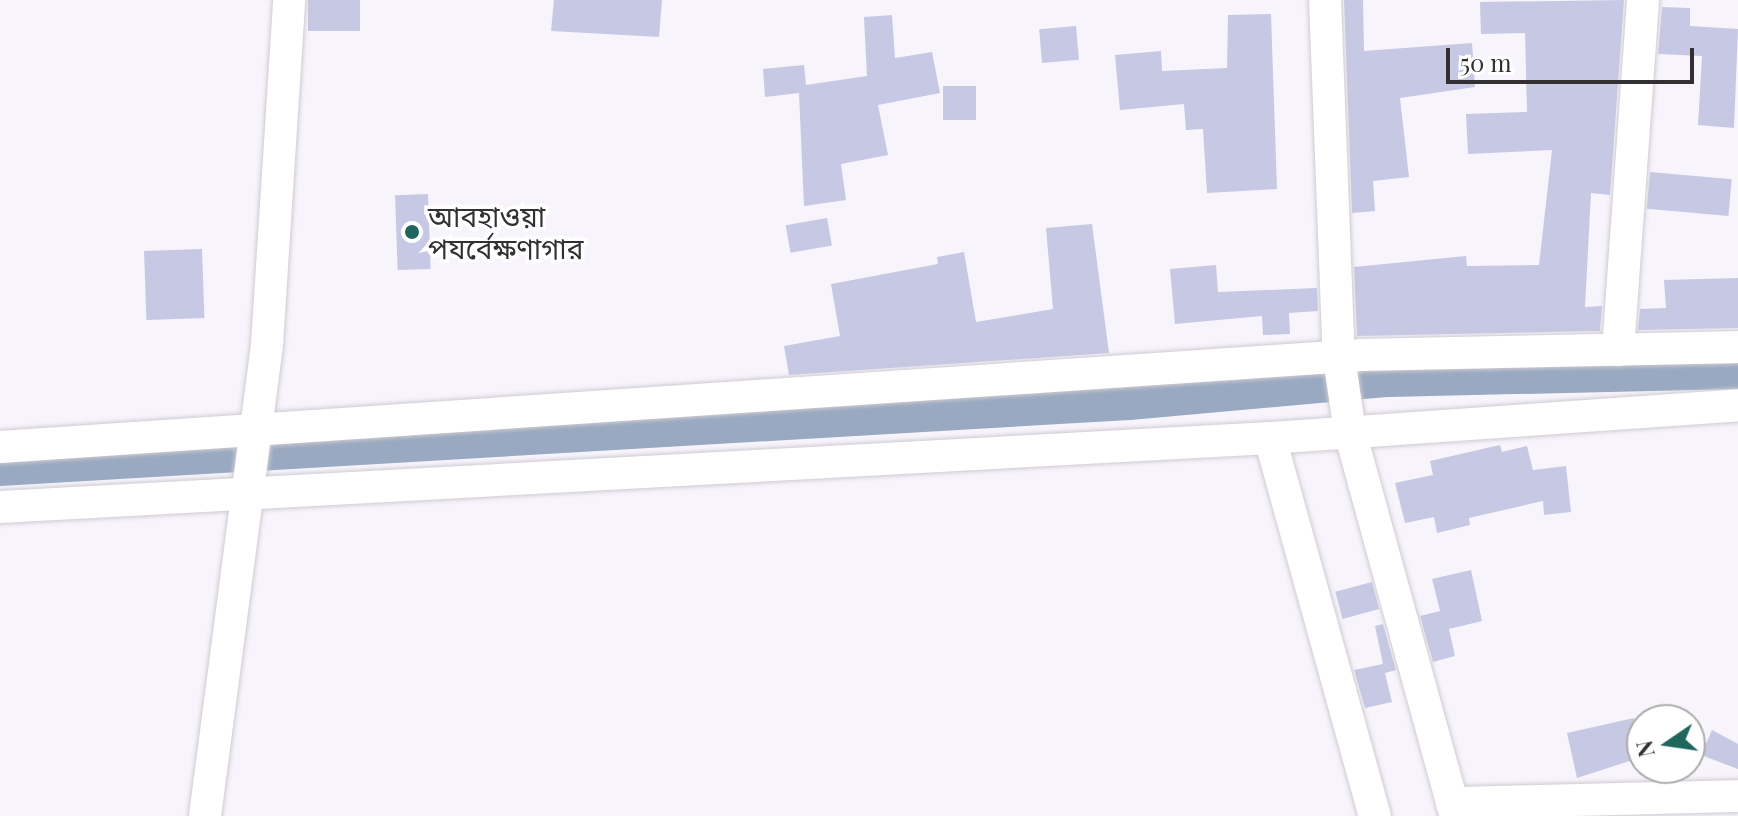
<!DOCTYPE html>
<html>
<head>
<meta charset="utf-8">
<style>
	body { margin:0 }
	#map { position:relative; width:1738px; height:816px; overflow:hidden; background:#f8f4fc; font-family:"Playfair Display","Noto Sans Bengali",serif }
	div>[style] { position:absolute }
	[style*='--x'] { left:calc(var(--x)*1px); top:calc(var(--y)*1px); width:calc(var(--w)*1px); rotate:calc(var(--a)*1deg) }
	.canal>* { height:34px; margin:-17px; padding:0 17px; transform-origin:17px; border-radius:17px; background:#98a9c1 }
	.building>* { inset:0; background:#c6c8e4; transform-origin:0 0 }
	.roads { filter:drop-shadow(0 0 2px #cfcbd2) drop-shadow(0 0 2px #cfcbd2) }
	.minor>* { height:32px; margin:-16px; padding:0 16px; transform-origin:16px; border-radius:16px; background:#fff }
	.dots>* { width:22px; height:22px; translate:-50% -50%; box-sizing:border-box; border:4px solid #fff; border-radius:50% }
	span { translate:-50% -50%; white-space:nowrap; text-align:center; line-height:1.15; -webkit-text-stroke:7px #fff; paint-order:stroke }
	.poi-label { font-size:28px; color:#323033 }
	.left { translate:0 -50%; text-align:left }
	.north { position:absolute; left:1626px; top:704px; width:80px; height:80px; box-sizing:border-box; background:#fff; border:2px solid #adacad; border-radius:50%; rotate:257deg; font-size:22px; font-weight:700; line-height:32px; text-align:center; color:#323033 }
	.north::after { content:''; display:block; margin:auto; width:28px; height:36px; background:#1f675c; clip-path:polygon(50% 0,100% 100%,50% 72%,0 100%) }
	.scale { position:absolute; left:1446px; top:48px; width:248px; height:36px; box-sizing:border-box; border:4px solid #323033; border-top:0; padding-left:10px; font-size:24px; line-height:28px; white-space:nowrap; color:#323033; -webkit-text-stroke:6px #fff; paint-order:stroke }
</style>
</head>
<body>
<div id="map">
	<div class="canal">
		<i style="--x:0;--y:469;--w:1131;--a:-3.35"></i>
		<i style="--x:1129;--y:403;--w:260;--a:-5.1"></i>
		<i style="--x:1388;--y:380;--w:350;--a:-1.3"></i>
	</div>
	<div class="building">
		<i style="left:308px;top:0;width:52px;height:31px"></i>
		<i style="clip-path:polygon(554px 0,662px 0,659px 37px,551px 31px)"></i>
		<i style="clip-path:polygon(1344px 0,1363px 0,1364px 51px,1472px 43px,1475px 87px,1400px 98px,1409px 177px,1373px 181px,1375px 211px,1352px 213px)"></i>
		<i style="clip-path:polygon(1624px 0,1610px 195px,1591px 193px,1585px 307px,1602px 306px,1600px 331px,1357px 336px,1354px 267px,1466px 256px,1467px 266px,1539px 265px,1552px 150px,1468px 154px,1466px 114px,1527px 112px,1525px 33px,1481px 34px,1480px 2px)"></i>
		<i style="clip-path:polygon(1662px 7px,1690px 8px,1690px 26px,1738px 29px,1734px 128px,1698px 125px,1702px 56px,1658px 54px)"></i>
		<i style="clip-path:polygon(1271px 14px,1277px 189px,1207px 193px,1203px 129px,1186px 130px,1184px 104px,1120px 110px,1115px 55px,1161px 51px,1162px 71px,1227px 68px,1228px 15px)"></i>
		<i style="clip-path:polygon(892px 15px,895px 58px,932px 52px,940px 93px,878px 105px,888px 155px,841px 164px,846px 200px,804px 206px,799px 93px,765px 97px,763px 69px,804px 65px,806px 85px,867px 76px,864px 17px)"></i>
		<i style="left:1076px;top:26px;width:34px;height:37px;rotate:85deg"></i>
		<i style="left:943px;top:86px;width:33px;height:34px"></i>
		<i style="left:1650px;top:172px;width:82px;height:37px;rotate:5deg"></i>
		<i style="left:428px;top:194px;width:75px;height:33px;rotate:88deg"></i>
		<i style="left:827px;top:218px;width:28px;height:42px;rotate:80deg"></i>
		<i style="clip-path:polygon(1092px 224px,1109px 353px,789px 375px,784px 346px,840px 336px,831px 284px,938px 264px,937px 257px,964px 252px,976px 322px,1053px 309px,1046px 228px)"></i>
		<i style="left:202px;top:249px;width:69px;height:58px;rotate:88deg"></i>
		<i style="clip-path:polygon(1216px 265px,1218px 292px,1317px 288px,1318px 311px,1289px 313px,1290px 334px,1263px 335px,1262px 316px,1175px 324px,1170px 269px)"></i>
		<i style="clip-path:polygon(1738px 278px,1738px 328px,1638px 330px,1640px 309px,1666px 308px,1664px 280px)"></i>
		<i style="clip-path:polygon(1500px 445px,1502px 452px,1527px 446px,1533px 470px,1566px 466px,1571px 512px,1544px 515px,1543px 501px,1469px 518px,1470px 525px,1437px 533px,1434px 517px,1405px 523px,1395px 483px,1433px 475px,1430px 461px)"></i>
		<i style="clip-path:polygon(1471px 570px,1482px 621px,1449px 629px,1455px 656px,1433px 662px,1420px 616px,1440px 611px,1432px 579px)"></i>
		<i style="left:1372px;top:582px;width:28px;height:38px;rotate:75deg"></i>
		<i style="clip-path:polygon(1383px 624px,1396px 670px,1385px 673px,1392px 702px,1365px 708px,1354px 670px,1383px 664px,1375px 626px)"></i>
		<i style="clip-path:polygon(1634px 718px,1642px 757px,1577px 778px,1567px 733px)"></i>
		<i style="clip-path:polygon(1712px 730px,1738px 744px,1738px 769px,1701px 755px)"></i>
	</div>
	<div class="roads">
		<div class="minor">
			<i style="--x:1325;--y:0;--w:357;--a:87.8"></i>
			<i style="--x:1339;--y:357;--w:76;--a:81.7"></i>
			<i style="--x:1350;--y:432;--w:398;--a:74.6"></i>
			<i style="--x:1618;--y:350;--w:351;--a:-85.9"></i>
			<i style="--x:1270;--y:438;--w:392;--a:74.5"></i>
			<i style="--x:0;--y:447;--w:1366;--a:-3.86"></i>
			<i style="--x:1363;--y:355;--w:375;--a:-1.2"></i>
			<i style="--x:0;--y:507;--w:1272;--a:-3.11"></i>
			<i style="--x:1270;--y:438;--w:469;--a:-4"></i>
			<i style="--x:1452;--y:803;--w:286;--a:-1.4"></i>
			<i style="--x:205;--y:816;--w:476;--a:-82.5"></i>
			<i style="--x:267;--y:344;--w:345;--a:-86.3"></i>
		</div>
	</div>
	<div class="dots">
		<i style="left:412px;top:232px;background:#1f675c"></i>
	</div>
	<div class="poi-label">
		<span class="left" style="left:428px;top:232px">আবহাওয়া<br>পযর্বেক্ষণাগার</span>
	</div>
	<div class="north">N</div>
	<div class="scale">50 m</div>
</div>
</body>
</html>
